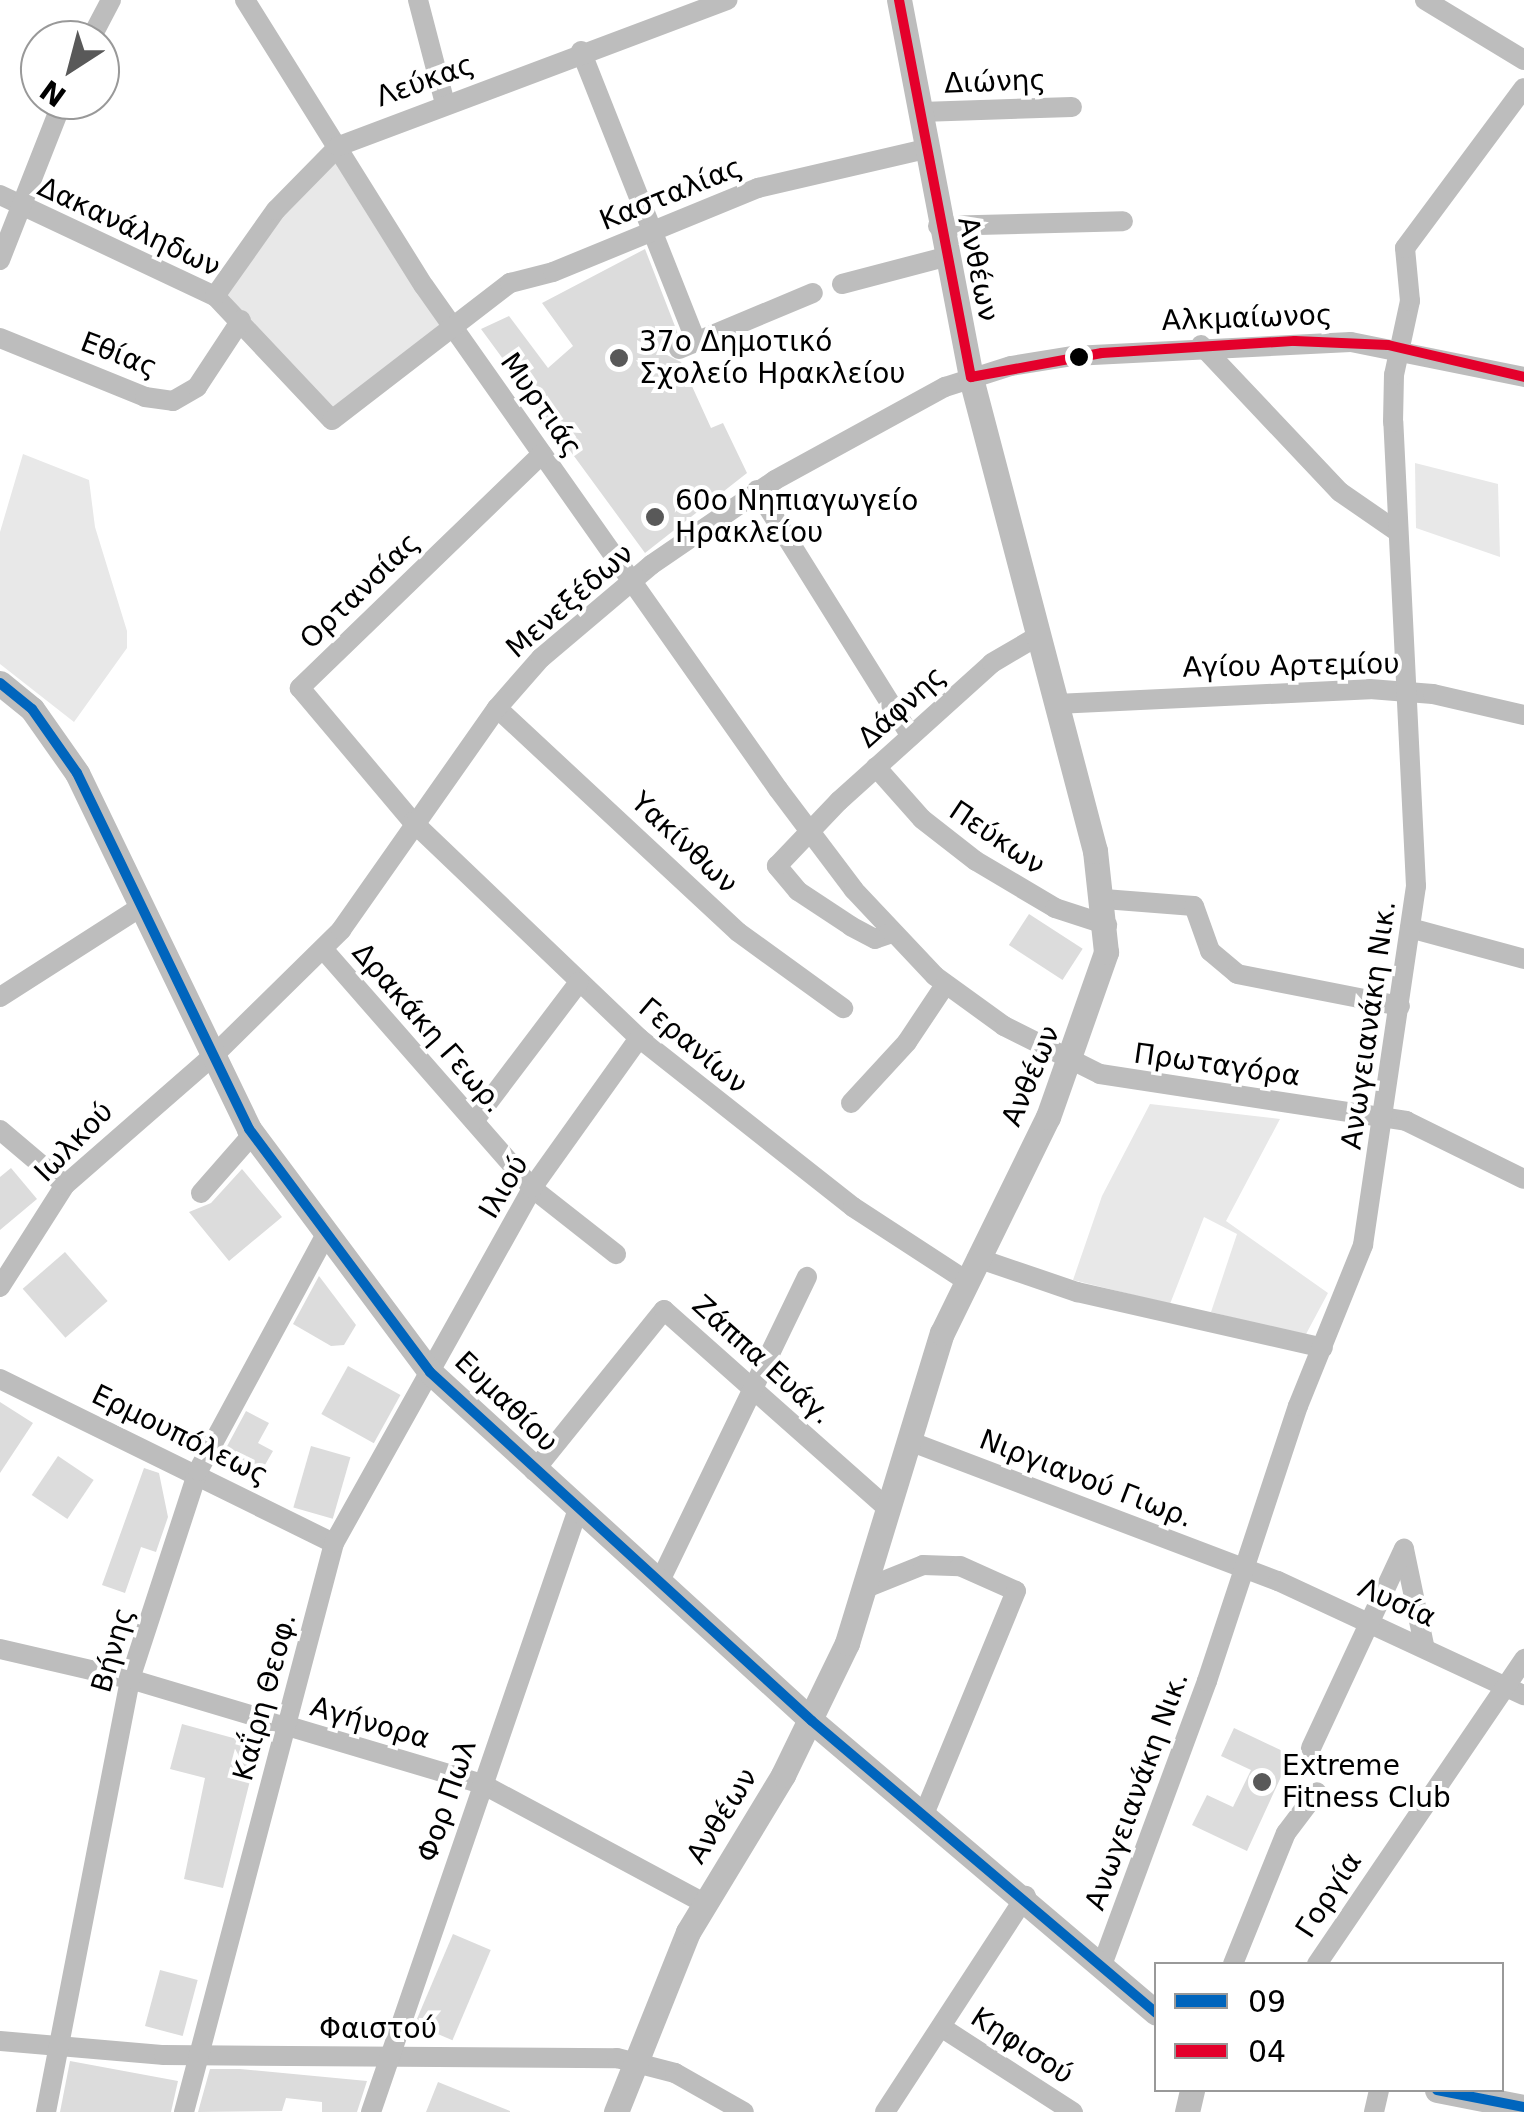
<!DOCTYPE html>
<html>
<head>
<meta charset="utf-8">
<style>
	body { margin:0 }
	#map { position:relative; width:1524px; height:2112px; overflow:hidden; background:#fff; font-family:"DejaVu Sans",sans-serif }
	div>[style] { position:absolute }
	[style*='--x'] { left:calc(var(--x)*1px); top:calc(var(--y)*1px); width:calc(var(--w)*1px); rotate:calc(var(--a)*1deg) }
	.green>* { inset:0; background:#e8e8e8 }
	.building>* { inset:0; background:#dcdcdc; transform-origin:0 0 }
	.minor>* { height:20px; margin:-10px; padding:0 10px; transform-origin:10px; border-radius:10px; background:#bdbdbd }
	.tertiary>* { height:25px; margin:-12.5px; padding:0 12.5px; transform-origin:12.5px; border-radius:12.5px; background:#bdbdbd }
	.bus-1>* { height:10px; margin:-5px; padding:0 5px; transform-origin:5px; border-radius:5px; background:#0065bd }
	.bus-2>* { height:10px; margin:-5px; padding:0 5px; transform-origin:5px; border-radius:5px; background:#e4002b }
	.dots>* { width:28px; height:28px; translate:-50% -50%; box-sizing:border-box; border:5px solid #fff; border-radius:50% }
	span { translate:-50% -50%; white-space:nowrap; text-align:center; line-height:1.15; -webkit-text-stroke:8px #fff; paint-order:stroke }
	.street-label { font-size:28px; color:#000 }
	.poi-label { font-size:28px; color:#000 }
	.left { translate:0 -50%; text-align:left }
	.legend { position:absolute; left:1154px; top:1962px; width:350px; height:130px; box-sizing:border-box; background:#fff; border:2px solid #999; margin:0; padding:12px 18px; list-style:none; font-size:30px; color:#000 }
	.legend li { display:flex; align-items:center; gap:20px; height:50px }
	.legend b { width:50px; border:2px solid #999 }
	.north { position:absolute; left:20px; top:20px; width:100px; height:100px; box-sizing:border-box; background:#fff; border:2px solid #999; border-radius:50%; rotate:216deg; font-size:28px; font-weight:700; line-height:40px; text-align:center; color:#000 }
	.north::after { content:''; display:block; margin:auto; width:35px; height:45px; background:#595959; clip-path:polygon(50% 0,100% 100%,50% 72%,0 100%) }
</style>
</head>
<body>
<div id="map">
	<div class="green">
		<i style="clip-path:polygon(339px 146px,440px 326px,328px 419px,216px 296px)"></i>
		<i style="clip-path:polygon(23px 454px,89px 480px,95px 527px,127px 631px,127px 648px,74px 722px,0 664px,0 532px)"></i>
		<i style="clip-path:polygon(1415px 463px,1498px 484px,1500px 557px,1416px 528px)"></i>
		<i style="clip-path:polygon(1150px 1104px,1280px 1119px,1226px 1221px,1328px 1293px,1305px 1336px,1211px 1312px,1237px 1234px,1204px 1217px,1170px 1304px,1073px 1280px,1102px 1196px)"></i>
	</div>
	<div class="building">
		<i style="clip-path:polygon(645px 249px,678px 334px,668px 342px,667px 355px,681px 362px,711px 428px,723px 423px,747px 473px,645px 553px,481px 329px,509px 316px,548px 368px,573px 346px,542px 303px)"></i>
		<i style="left:1029px;top:914px;width:64px;height:37px;rotate:33deg"></i>
		<i style="clip-path:polygon(11px 1168px,37px 1199px,0 1230px,0 1177px)"></i>
		<i style="clip-path:polygon(242px 1169px,282px 1217px,229px 1261px,189px 1212px,211px 1203px)"></i>
		<i style="left:65px;top:1252px;width:65px;height:56px;rotate:49deg"></i>
		<i style="clip-path:polygon(319px 1276px,356px 1325px,344px 1345px,331px 1346px,293px 1324px)"></i>
		<i style="left:348px;top:1366px;width:60px;height:55px;rotate:29deg"></i>
		<i style="clip-path:polygon(0 1402px,33px 1423px,0 1473px)"></i>
		<i style="clip-path:polygon(246px 1411px,269px 1423px,258px 1443px,273px 1451px,262px 1470px,225px 1450px)"></i>
		<i style="left:311px;top:1446px;width:41px;height:64px;rotate:16deg"></i>
		<i style="left:58px;top:1456px;width:43px;height:47px;rotate:34deg"></i>
		<i style="clip-path:polygon(144px 1468px,159px 1473px,168px 1517px,156px 1552px,141px 1547px,125px 1593px,102px 1585px)"></i>
		<i style="clip-path:polygon(182px 1724px,259px 1745px,223px 1888px,184px 1879px,205px 1778px,170px 1769px)"></i>
		<i style="clip-path:polygon(1234px 1728px,1291px 1755px,1247px 1851px,1192px 1825px,1207px 1795px,1233px 1807px,1251px 1770px,1221px 1756px)"></i>
		<i style="left:453px;top:1934px;width:41px;height:98px;rotate:23deg"></i>
		<i style="left:160px;top:1970px;width:39px;height:58px;rotate:15deg"></i>
		<i style="clip-path:polygon(70px 2061px,178px 2081px,171px 2112px,60px 2112px)"></i>
		<i style="clip-path:polygon(210px 2069px,240px 2069px,367px 2081px,357px 2112px,322px 2112px,322px 2102px,286px 2098px,282px 2111px,198px 2112px)"></i>
		<i style="clip-path:polygon(438px 2082px,510px 2111px,510px 2112px,426px 2112px)"></i>
	</div>
	<div class="minor">
		<i style="--x:245;--y:0;--w:337;--a:58"></i>
		<i style="--x:424;--y:286;--w:615;--a:54.86"></i>
		<i style="--x:778;--y:789;--w:126;--a:53"></i>
		<i style="--x:854;--y:890;--w:118;--a:46.7"></i>
		<i style="--x:935;--y:976;--w:85;--a:35.9"></i>
		<i style="--x:1004;--y:1026;--w:107;--a:26.6"></i>
		<i style="--x:1100;--y:1074;--w:310;--a:8.7"></i>
		<i style="--x:1406;--y:1121;--w:131;--a:26.2"></i>
		<i style="--x:418;--y:0;--w:107;--a:75.4"></i>
		<i style="--x:1425;--y:0;--w:116;--a:31.2"></i>
		<i style="--x:90;--y:40;--w:45;--a:-62.3"></i>
		<i style="--x:581;--y:51;--w:310;--a:68.4"></i>
		<i style="--x:921;--y:112;--w:151;--a:-1.9"></i>
		<i style="--x:0;--y:195;--w:238;--a:25.2"></i>
		<i style="--x:215;--y:296;--w:170;--a:46.7"></i>
		<i style="--x:332;--y:420;--w:225;--a:-37.6"></i>
		<i style="--x:510;--y:283;--w:44;--a:-14.3"></i>
		<i style="--x:553;--y:272;--w:222;--a:-22.3"></i>
		<i style="--x:758;--y:188;--w:171;--a:-13.1"></i>
		<i style="--x:938;--y:226;--w:185;--a:-1.5"></i>
		<i style="--x:0;--y:260;--w:172;--a:-68.5"></i>
		<i style="--x:842;--y:284;--w:106;--a:-14.7"></i>
		<i style="--x:215;--y:296;--w:105;--a:-54.7"></i>
		<i style="--x:276;--y:210;--w:90;--a:-45.5"></i>
		<i style="--x:339;--y:146;--w:415;--a:-20.6"></i>
		<i style="--x:0;--y:338;--w:157;--a:22.1"></i>
		<i style="--x:145;--y:397;--w:28;--a:8"></i>
		<i style="--x:173;--y:401;--w:28;--a:-30"></i>
		<i style="--x:197;--y:387;--w:80;--a:-56.7"></i>
		<i style="--x:1201;--y:345;--w:202;--a:46.6"></i>
		<i style="--x:1340;--y:492;--w:70;--a:34.6"></i>
		<i style="--x:679;--y:349;--w:145;--a:-22.7"></i>
		<i style="--x:542;--y:454;--w:337;--a:136"></i>
		<i style="--x:300;--y:688;--w:175;--a:49.9"></i>
		<i style="--x:413;--y:822;--w:313;--a:43.7"></i>
		<i style="--x:639;--y:1038;--w:273;--a:38.3"></i>
		<i style="--x:853;--y:1207;--w:134;--a:33.1"></i>
		<i style="--x:757;--y:490;--w:290;--a:58"></i>
		<i style="--x:1056;--y:704;--w:314;--a:-2.7"></i>
		<i style="--x:1370;--y:689;--w:63;--a:4.5"></i>
		<i style="--x:1433;--y:694;--w:93;--a:13"></i>
		<i style="--x:497;--y:708;--w:329;--a:42.9"></i>
		<i style="--x:738;--y:932;--w:130;--a:35.9"></i>
		<i style="--x:876;--y:767;--w:69;--a:48.5"></i>
		<i style="--x:922;--y:819;--w:68;--a:37.9"></i>
		<i style="--x:976;--y:861;--w:92;--a:30.7"></i>
		<i style="--x:1055;--y:908;--w:55;--a:18.1"></i>
		<i style="--x:1104;--y:899;--w:90;--a:4.4"></i>
		<i style="--x:1194;--y:906;--w:48;--a:70.4"></i>
		<i style="--x:1210;--y:951;--w:35;--a:40"></i>
		<i style="--x:1237;--y:974;--w:166;--a:11.1"></i>
		<i style="--x:1410;--y:928;--w:118;--a:15.2"></i>
		<i style="--x:892;--y:933;--w:18;--a:161"></i>
		<i style="--x:875;--y:939;--w:27;--a:-152"></i>
		<i style="--x:851;--y:926;--w:64;--a:-146.6"></i>
		<i style="--x:798;--y:891;--w:33;--a:-130"></i>
		<i style="--x:777;--y:866;--w:90;--a:-46.4"></i>
		<i style="--x:839;--y:801;--w:206;--a:-42"></i>
		<i style="--x:992;--y:663;--w:53;--a:-30.4"></i>
		<i style="--x:323;--y:949;--w:317;--a:48.8"></i>
		<i style="--x:532;--y:1188;--w:107;--a:38.2"></i>
		<i style="--x:0;--y:997;--w:167;--a:-32.6"></i>
		<i style="--x:851;--y:1103;--w:83;--a:-47.4"></i>
		<i style="--x:907;--y:1042;--w:69;--a:-56.3"></i>
		<i style="--x:474;--y:1121;--w:174;--a:-52.9"></i>
		<i style="--x:0;--y:1130;--w:85;--a:40.2"></i>
		<i style="--x:201;--y:1193;--w:77;--a:-48.7"></i>
		<i style="--x:977;--y:1258;--w:106;--a:18.8"></i>
		<i style="--x:1077;--y:1292;--w:252;--a:12.8"></i>
		<i style="--x:0;--y:1287;--w:121;--a:-57.5"></i>
		<i style="--x:65;--y:1185;--w:196;--a:-41.1"></i>
		<i style="--x:213;--y:1056;--w:180;--a:-44.5"></i>
		<i style="--x:341;--y:930;--w:271;--a:-54.9"></i>
		<i style="--x:497;--y:708;--w:67;--a:-48.7"></i>
		<i style="--x:541;--y:658;--w:144;--a:-40.2"></i>
		<i style="--x:651;--y:565;--w:150;--a:-34.4"></i>
		<i style="--x:775;--y:480;--w:194;--a:-28.7"></i>
		<i style="--x:945;--y:387;--w:69;--a:-17.7"></i>
		<i style="--x:1011;--y:366;--w:63;--a:-9.2"></i>
		<i style="--x:1073;--y:356;--w:278;--a:-2.9"></i>
		<i style="--x:1351;--y:342;--w:177;--a:11.4"></i>
		<i style="--x:0;--y:1379;--w:372;--a:26.2"></i>
		<i style="--x:909;--y:1441;--w:395;--a:20.8"></i>
		<i style="--x:1278;--y:1581;--w:271;--a:24.9"></i>
		<i style="--x:534;--y:1471;--w:207;--a:-51.1"></i>
		<i style="--x:664;--y:1310;--w:301;--a:41.6"></i>
		<i style="--x:1404;--y:1549;--w:98;--a:78.2"></i>
		<i style="--x:659;--y:1583;--w:340;--a:-64.2"></i>
		<i style="--x:866;--y:1588;--w:61;--a:-22"></i>
		<i style="--x:923;--y:1565;--w:37;--a:2"></i>
		<i style="--x:960;--y:1566;--w:61;--a:24.1"></i>
		<i style="--x:1016;--y:1591;--w:241;--a:112.4"></i>
		<i style="--x:0;--y:1649;--w:133;--a:13"></i>
		<i style="--x:130;--y:1679;--w:367;--a:16.6"></i>
		<i style="--x:482;--y:1784;--w:252;--a:28.2"></i>
		<i style="--x:1311;--y:1748;--w:220;--a:-65"></i>
		<i style="--x:1233;--y:1964;--w:141;--a:-68"></i>
		<i style="--x:1286;--y:1833;--w:51;--a:-52.9"></i>
		<i style="--x:1317;--y:1964;--w:369;--a:-55.8"></i>
		<i style="--x:1102;--y:1965;--w:303;--a:-69.7"></i>
		<i style="--x:1207;--y:1681;--w:290;--a:-71.7"></i>
		<i style="--x:1298;--y:1406;--w:174;--a:-68"></i>
		<i style="--x:1363;--y:1245;--w:363;--a:-81.6"></i>
		<i style="--x:1416;--y:886;--w:465;--a:-92.8"></i>
		<i style="--x:1393;--y:422;--w:47;--a:-88.8"></i>
		<i style="--x:1394;--y:375;--w:76;--a:-77.8"></i>
		<i style="--x:1410;--y:301;--w:53;--a:-95.4"></i>
		<i style="--x:1405;--y:248;--w:199;--a:-53.4"></i>
		<i style="--x:941;--y:2027;--w:157;--a:32.8"></i>
		<i style="--x:0;--y:2041;--w:165;--a:4.9"></i>
		<i style="--x:164;--y:2055;--w:453;--a:0.4"></i>
		<i style="--x:617;--y:2058;--w:60;--a:14.5"></i>
		<i style="--x:675;--y:2073;--w:79;--a:29.5"></i>
		<i style="--x:46;--y:2112;--w:441;--a:-79"></i>
		<i style="--x:130;--y:1679;--w:219;--a:-71.9"></i>
		<i style="--x:198;--y:1471;--w:269;--a:-61.6"></i>
		<i style="--x:184;--y:2112;--w:588;--a:-75.23"></i>
		<i style="--x:334;--y:1543;--w:406;--a:-60.8"></i>
		<i style="--x:532;--y:1188;--w:184;--a:-54.5"></i>
		<i style="--x:371;--y:2112;--w:638;--a:-71.05"></i>
		<i style="--x:885;--y:2112;--w:258;--a:-56.9"></i>
		<i style="--x:1374;--y:2112;--w:23;--a:-77"></i>
	</div>
	<div class="tertiary">
		<i style="--x:0;--y:683;--w:41;--a:39.1"></i>
		<i style="--x:32;--y:709;--w:78;--a:54.9"></i>
		<i style="--x:77;--y:773;--w:395;--a:64.2"></i>
		<i style="--x:249;--y:1129;--w:303;--a:53.3"></i>
		<i style="--x:430;--y:1372;--w:517;--a:42.42"></i>
		<i style="--x:812;--y:1721;--w:451;--a:40.3"></i>
		<i style="--x:1437;--y:2090;--w:89;--a:11.1"></i>
		<i style="--x:616;--y:2112;--w:194;--a:-68.2"></i>
		<i style="--x:688;--y:1932;--w:184;--a:-58.8"></i>
		<i style="--x:783;--y:1775;--w:147;--a:-64.1"></i>
		<i style="--x:847;--y:1643;--w:324;--a:-73"></i>
		<i style="--x:942;--y:1333;--w:241;--a:-63.9"></i>
		<i style="--x:1048;--y:1117;--w:175;--a:-70.6"></i>
		<i style="--x:1106;--y:952;--w:102;--a:-96.2"></i>
		<i style="--x:1095;--y:851;--w:490;--a:-104.7"></i>
		<i style="--x:971;--y:377;--w:384;--a:-100.8"></i>
		<i style="--x:1187;--y:2112;--w:23;--a:-77"></i>
	</div>
	<div class="bus-1">
		<i style="--x:0;--y:683;--w:41;--a:39.1"></i>
		<i style="--x:32;--y:709;--w:78;--a:54.9"></i>
		<i style="--x:77;--y:773;--w:395;--a:64.2"></i>
		<i style="--x:249;--y:1129;--w:303;--a:53.3"></i>
		<i style="--x:430;--y:1372;--w:517;--a:42.42"></i>
		<i style="--x:812;--y:1721;--w:451;--a:40.3"></i>
		<i style="--x:1437;--y:2090;--w:89;--a:11.1"></i>
	</div>
	<div class="bus-2">
		<i style="--x:899;--y:0;--w:384;--a:79.2"></i>
		<i style="--x:971;--y:377;--w:133;--a:-10.4"></i>
		<i style="--x:1102;--y:353;--w:193;--a:-3.6"></i>
		<i style="--x:1295;--y:341;--w:93;--a:2.5"></i>
		<i style="--x:1388;--y:345;--w:140;--a:13.2"></i>
	</div>
	<div class="dots">
		<i style="left:1079px;top:357px;background:#000"></i>
		<i style="left:619px;top:358px;background:#595959"></i>
		<i style="left:655px;top:517px;background:#595959"></i>
		<i style="left:1262px;top:1782px;background:#595959"></i>
	</div>
	<div class="street-label">
		<span style="left:425px;top:81px;rotate:-20deg">Λεύκας</span>
		<span style="left:995px;top:82px;rotate:-2deg">Διώνης</span>
		<span style="left:671px;top:194px;rotate:-22deg">Κασταλίας</span>
		<span style="left:129px;top:227px;rotate:25deg">Δακανάληδων</span>
		<span style="left:978px;top:269px;rotate:78deg">Ανθέων</span>
		<span style="left:1247px;top:318px;rotate:-2deg">Αλκμαίωνος</span>
		<span style="left:119px;top:355px;rotate:21deg">Εθίας</span>
		<span style="left:541px;top:405px;rotate:55deg">Μυρτιάς</span>
		<span style="left:360px;top:591px;rotate:-44deg">Ορτανσίας</span>
		<span style="left:570px;top:601px;rotate:-41deg">Μενεξέδων</span>
		<span style="left:1291px;top:666px;rotate:-1deg">Αγίου Αρτεμίου</span>
		<span style="left:902px;top:707px;rotate:-42deg">Δάφνης</span>
		<span style="left:997px;top:838px;rotate:34deg">Πεύκων</span>
		<span style="left:684px;top:843px;rotate:43deg">Υακίνθων</span>
		<span style="left:1369px;top:1025px;rotate:-82deg">Ανωγειανάκη Νικ.</span>
		<span style="left:428px;top:1028px;rotate:49deg">Δρακάκη Γεωρ.</span>
		<span style="left:693px;top:1046px;rotate:40deg">Γερανίων</span>
		<span style="left:1217px;top:1065px;rotate:8deg">Πρωταγόρα</span>
		<span style="left:1031px;top:1076px;rotate:-67deg">Ανθέων</span>
		<span style="left:74px;top:1142px;rotate:-46deg">Ιωλκού</span>
		<span style="left:504px;top:1187px;rotate:-59deg">Ιλιού</span>
		<span style="left:762px;top:1360px;rotate:42deg">Ζάππα Ευάγ.</span>
		<span style="left:506px;top:1402px;rotate:44deg">Ευμαθίου</span>
		<span style="left:180px;top:1435px;rotate:26deg">Ερμουπόλεως</span>
		<span style="left:1086px;top:1479px;rotate:21deg">Νιργιανού Γιωρ.</span>
		<span style="left:1397px;top:1603px;rotate:24deg">Λυσία</span>
		<span style="left:113px;top:1650px;rotate:-74deg">Βήνης</span>
		<span style="left:265px;top:1697px;rotate:-75deg">Καΐρη Θεοφ.</span>
		<span style="left:370px;top:1723px;rotate:16deg">Αγήνορα</span>
		<span style="left:1137px;top:1791px;rotate:-70deg">Ανωγειανάκη Νικ.</span>
		<span style="left:447px;top:1801px;rotate:-71deg">Φορ Πωλ</span>
		<span style="left:722px;top:1816px;rotate:-58deg">Ανθέων</span>
		<span style="left:1329px;top:1895px;rotate:-57deg">Γοργία</span>
		<span style="left:378px;top:2029px">Φαιστού</span>
		<span style="left:1022px;top:2046px;rotate:33deg">Κηφισού</span>
	</div>
	<div class="poi-label">
		<span class="left" style="left:639px;top:358px">37ο Δημοτικό<br>Σχολείο Ηρακλείου</span>
		<span class="left" style="left:675px;top:517px">60ο Νηπιαγωγείο<br>Ηρακλείου</span>
		<span class="left" style="left:1282px;top:1782px">Extreme<br>Fitness Club</span>
	</div>
	<ul class="legend">
	<li><b style="height:12px;background:#0065bd"></b>09</li>
	<li><b style="height:12px;background:#e4002b"></b>04</li>
	</ul>
	<div class="north">N</div>
</div>
</body>
</html>
